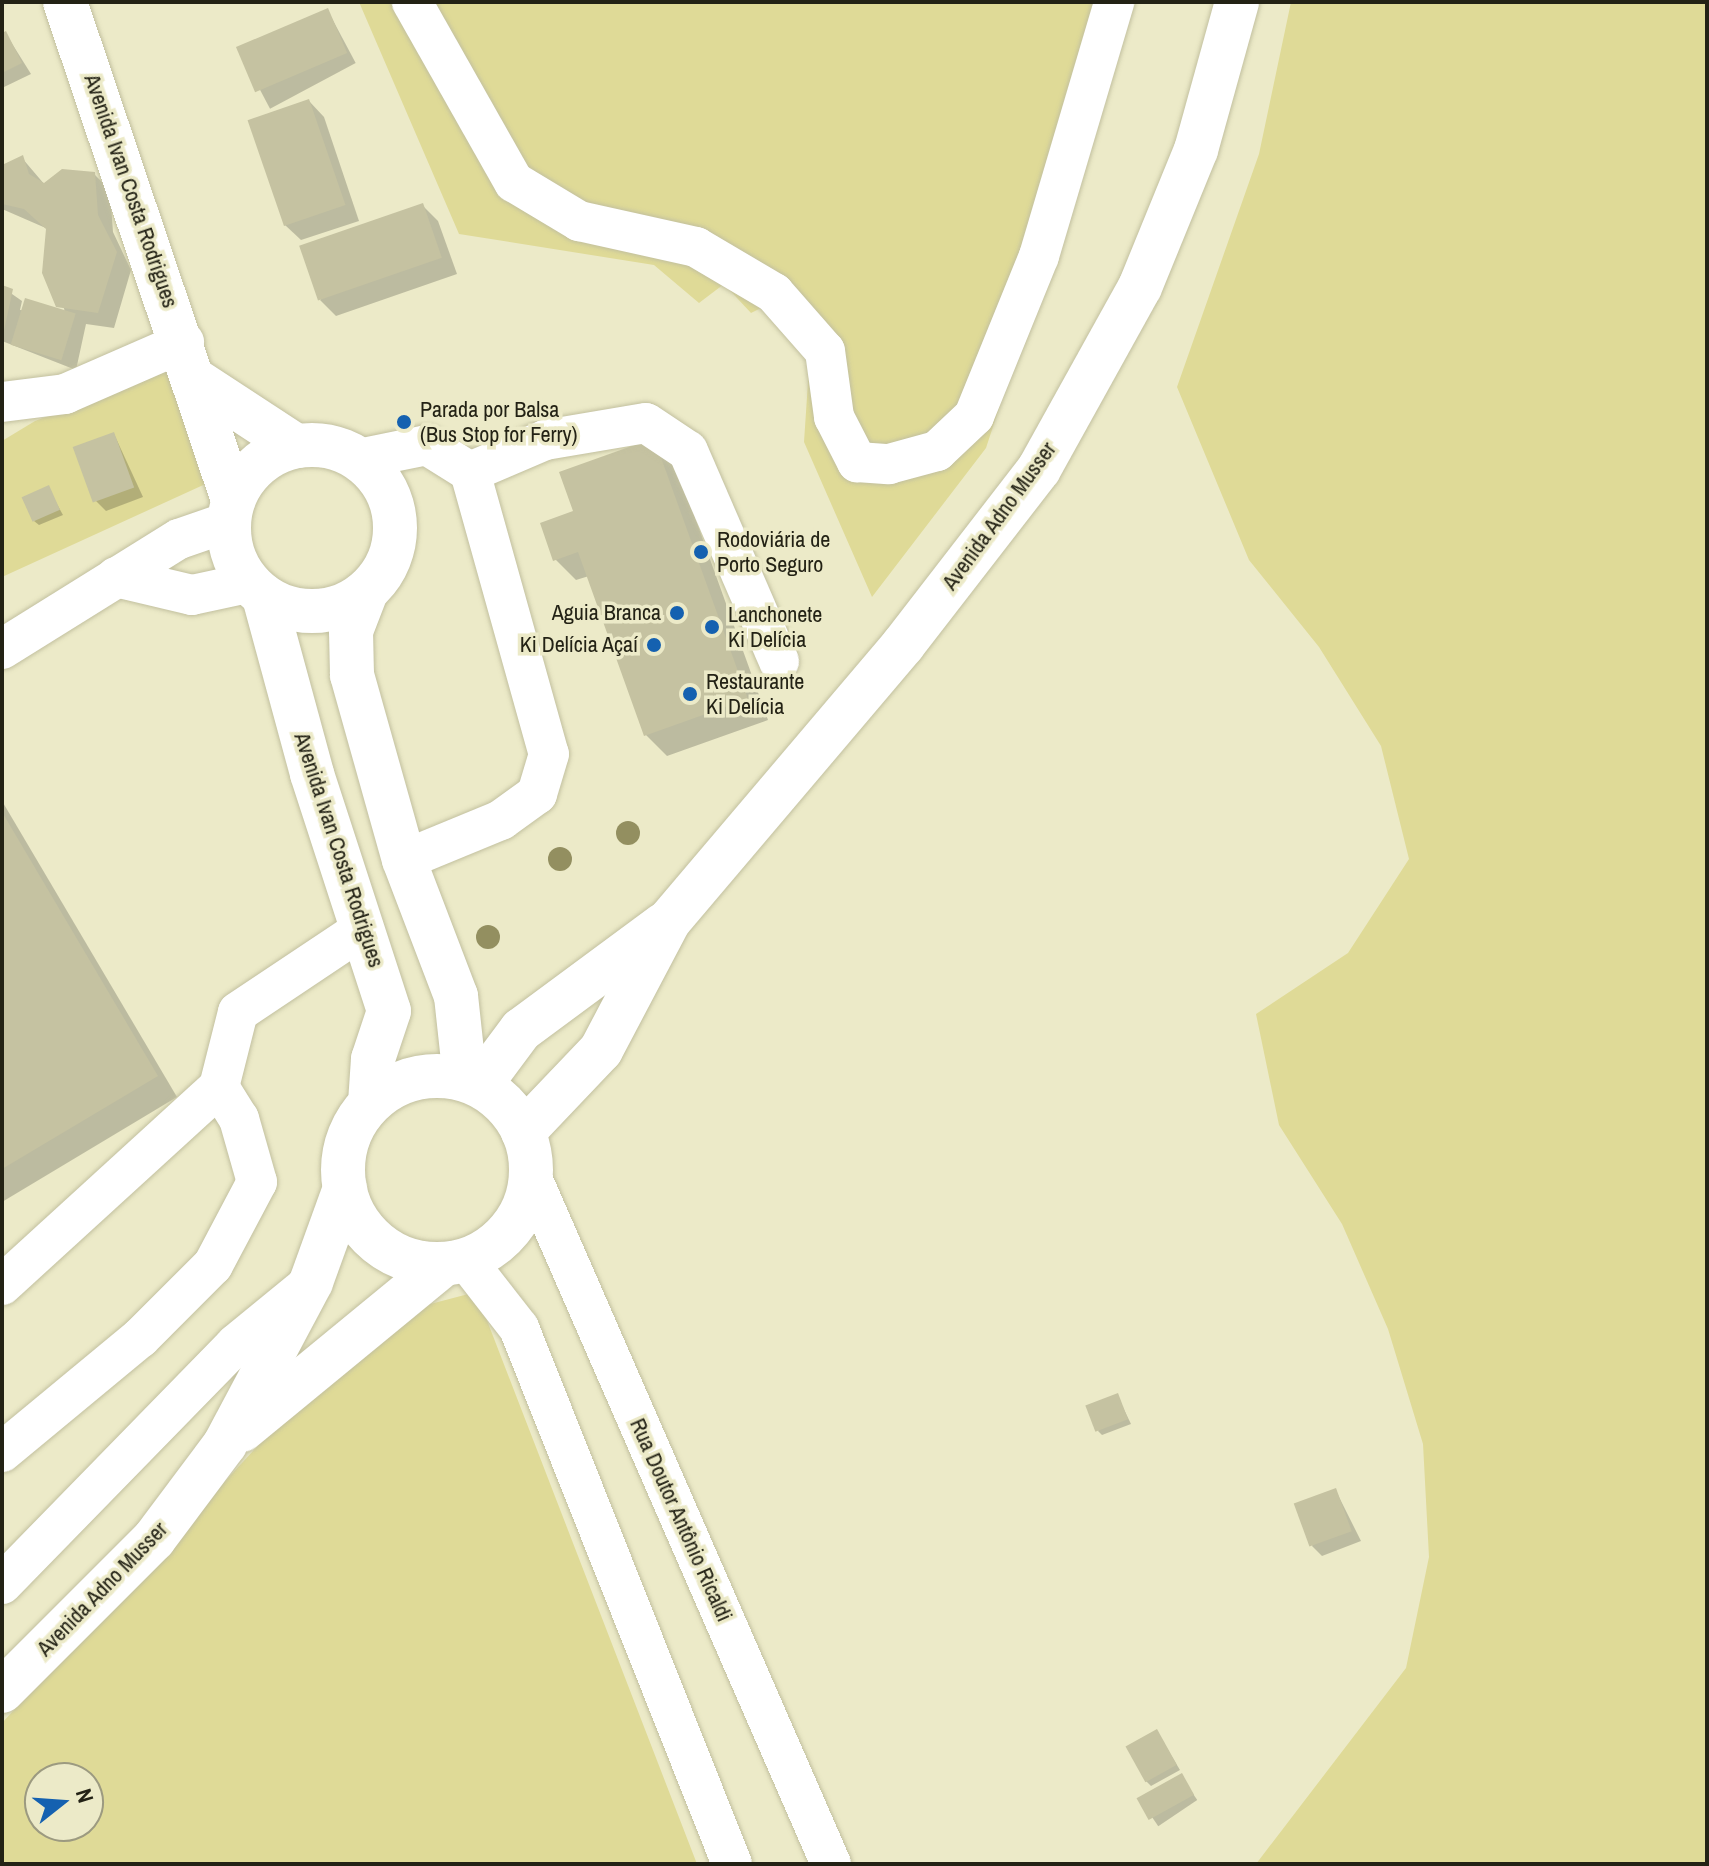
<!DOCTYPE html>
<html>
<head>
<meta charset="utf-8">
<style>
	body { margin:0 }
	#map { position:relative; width:1709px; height:1866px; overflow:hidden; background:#eceac8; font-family:"Archivo Narrow",sans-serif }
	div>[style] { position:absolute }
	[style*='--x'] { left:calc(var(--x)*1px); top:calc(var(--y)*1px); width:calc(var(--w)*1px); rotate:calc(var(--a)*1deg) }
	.green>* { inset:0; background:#dfda97 }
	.shadow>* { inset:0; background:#0003; transform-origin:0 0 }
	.building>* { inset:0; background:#c5c2a1; transform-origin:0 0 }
	.roads { filter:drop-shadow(0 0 2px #c2c09f) drop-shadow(0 0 2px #c2c09f) }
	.minor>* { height:40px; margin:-20px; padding:0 20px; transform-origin:20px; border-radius:20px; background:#fff }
	.major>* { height:44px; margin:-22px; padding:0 22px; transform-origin:22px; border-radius:22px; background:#fff }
	.major>.ring { margin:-22px; padding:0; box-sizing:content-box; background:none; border:44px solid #fff; border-radius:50% }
	.trees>* { width:24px; height:24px; margin:-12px; border-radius:50%; background:#938f60 }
	.dots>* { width:22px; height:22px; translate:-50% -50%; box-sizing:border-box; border:4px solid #eceac8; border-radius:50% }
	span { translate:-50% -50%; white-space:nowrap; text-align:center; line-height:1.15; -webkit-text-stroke:7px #eceac8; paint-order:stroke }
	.street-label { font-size:22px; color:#232215 }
	.poi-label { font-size:22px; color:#232215 }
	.left { translate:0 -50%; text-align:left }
	.right { translate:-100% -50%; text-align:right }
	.frame { position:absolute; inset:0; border:4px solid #232215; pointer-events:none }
	.north { position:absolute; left:24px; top:1762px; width:80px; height:80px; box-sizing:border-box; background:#eceac8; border:2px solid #9c9a80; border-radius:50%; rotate:73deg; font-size:22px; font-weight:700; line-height:32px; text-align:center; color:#232215 }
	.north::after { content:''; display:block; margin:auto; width:28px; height:36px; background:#1561b0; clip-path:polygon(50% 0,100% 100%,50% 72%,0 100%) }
</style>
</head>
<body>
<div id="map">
	<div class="green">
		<i style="clip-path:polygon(359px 2px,1132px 2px,986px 448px,872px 597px,804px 442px,810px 352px,765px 306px,751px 313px,724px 284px,699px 303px,654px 265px,459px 234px)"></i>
		<i style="clip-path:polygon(1291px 2px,1707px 2px,1707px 1864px,1256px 1864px,1406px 1668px,1429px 1557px,1423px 1444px,1388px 1329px,1342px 1224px,1279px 1125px,1256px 1014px,1348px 953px,1409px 859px,1381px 746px,1319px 647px,1249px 560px,1177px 387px,1259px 154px)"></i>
		<i style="clip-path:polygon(172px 369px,212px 481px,2px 577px,2px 441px,35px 421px)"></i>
		<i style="clip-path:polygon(evenodd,476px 1292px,697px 1864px,2px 1864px,2px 1723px,350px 1346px,419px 1307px,476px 1292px,40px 1778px,88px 1778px,88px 1826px,40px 1826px,40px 1778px)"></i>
	</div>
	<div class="shadow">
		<i style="left:328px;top:11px;width:59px;height:97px;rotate:62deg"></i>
		<i style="clip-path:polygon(6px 34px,31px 74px,2px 88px,2px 36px)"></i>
		<i style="clip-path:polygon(309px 101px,324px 117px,359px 221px,301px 240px,285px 225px)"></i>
		<i style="clip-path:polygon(22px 158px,45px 185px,94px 174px,110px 190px,113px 232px,131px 270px,114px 328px,86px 324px,76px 370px,2px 341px,2px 287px,22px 301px,20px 310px,65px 313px,48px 229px,2px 209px,2px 167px)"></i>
		<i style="clip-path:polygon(422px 205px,438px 221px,457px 274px,336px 316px,320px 300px)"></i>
		<i style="clip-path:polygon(114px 434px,143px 497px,106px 511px,96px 501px)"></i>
		<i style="clip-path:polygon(654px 441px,675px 462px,768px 720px,667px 756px,646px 735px,589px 576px,576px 580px,555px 559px)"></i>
		<i style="clip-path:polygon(48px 488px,63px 515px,39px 525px,34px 521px)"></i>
		<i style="clip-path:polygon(2px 801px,177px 1097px,2px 1202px)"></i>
		<i style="clip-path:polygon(1117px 1395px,1131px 1424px,1102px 1435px,1098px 1431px)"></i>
		<i style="clip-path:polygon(1336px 1491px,1361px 1541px,1322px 1556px,1312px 1546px)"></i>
		<i style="clip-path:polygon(1157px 1732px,1180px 1770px,1151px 1786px,1146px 1781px)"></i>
		<i style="left:1181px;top:1776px;width:29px;height:47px;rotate:56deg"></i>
	</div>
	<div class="building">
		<i style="left:328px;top:8px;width:49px;height:100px;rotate:67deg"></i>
		<i style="clip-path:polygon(6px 31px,22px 63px,2px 73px,2px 33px)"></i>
		<i style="left:309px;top:99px;width:112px;height:65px;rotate:71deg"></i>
		<i style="clip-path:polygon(23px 155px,29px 174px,44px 183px,62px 169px,95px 172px,98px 215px,117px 252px,98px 313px,56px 307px,42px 273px,46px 229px,24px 209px,2px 204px,2px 165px)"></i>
		<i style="left:423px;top:203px;width:58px;height:131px;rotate:71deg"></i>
		<i style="clip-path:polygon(2px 285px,13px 289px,3px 335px,2px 335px)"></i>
		<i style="left:25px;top:298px;width:53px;height:49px;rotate:17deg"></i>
		<i style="left:114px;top:432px;width:59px;height:44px;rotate:70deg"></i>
		<i style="clip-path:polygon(654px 438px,748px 699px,644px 736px,578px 552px,553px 561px,540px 523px,573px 511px,559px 472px)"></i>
		<i style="left:49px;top:485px;width:27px;height:30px;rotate:66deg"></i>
		<i style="clip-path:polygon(2px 812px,158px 1076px,2px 1169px)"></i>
		<i style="left:1118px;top:1393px;width:28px;height:35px;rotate:69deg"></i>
		<i style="left:1336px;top:1488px;width:46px;height:45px;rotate:70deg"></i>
		<i style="left:1157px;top:1729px;width:41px;height:36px;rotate:61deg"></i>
		<i style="left:1182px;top:1773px;width:25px;height:52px;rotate:61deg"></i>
	</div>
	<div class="roads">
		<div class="minor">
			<i style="--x:412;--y:2;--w:207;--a:60.5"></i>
			<i style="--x:514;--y:182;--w:76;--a:31"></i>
			<i style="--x:579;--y:221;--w:120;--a:12.5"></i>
			<i style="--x:696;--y:247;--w:91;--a:30.5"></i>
			<i style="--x:774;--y:293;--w:77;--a:48.7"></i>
			<i style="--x:825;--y:351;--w:67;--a:82.2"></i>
			<i style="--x:834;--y:417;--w:51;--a:62.9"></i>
			<i style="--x:857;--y:462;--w:32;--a:4"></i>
			<i style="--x:889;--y:464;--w:50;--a:-15.2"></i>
			<i style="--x:937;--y:451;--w:51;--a:-43.4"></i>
			<i style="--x:974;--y:416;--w:173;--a:-67.9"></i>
			<i style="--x:1039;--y:256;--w:265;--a:-73.5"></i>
			<i style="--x:2;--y:402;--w:64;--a:-7.2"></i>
			<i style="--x:65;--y:394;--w:130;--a:-23.6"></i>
			<i style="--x:358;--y:459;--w:70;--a:-11.5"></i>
			<i style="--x:427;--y:445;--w:51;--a:32.1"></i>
			<i style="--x:470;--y:472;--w:293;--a:74.4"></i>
			<i style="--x:549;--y:754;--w:42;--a:106.7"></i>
			<i style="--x:537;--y:794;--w:44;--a:144.2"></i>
			<i style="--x:501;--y:820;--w:105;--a:157.6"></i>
			<i style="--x:470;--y:472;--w:82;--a:-23.1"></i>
			<i style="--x:545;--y:440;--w:102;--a:-9.6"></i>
			<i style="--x:646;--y:423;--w:50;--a:33.7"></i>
			<i style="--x:688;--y:451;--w:229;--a:66.6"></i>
			<i style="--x:116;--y:577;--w:78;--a:13.3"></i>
			<i style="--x:192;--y:595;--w:57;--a:-12.1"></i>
			<i style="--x:2;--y:649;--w:208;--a:-31.9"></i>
			<i style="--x:179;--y:539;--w:52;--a:-19.1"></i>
			<i style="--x:531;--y:1176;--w:751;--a:66.44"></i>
			<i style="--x:466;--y:1260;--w:86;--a:52.1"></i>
			<i style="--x:519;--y:1328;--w:577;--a:68.33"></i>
			<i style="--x:2;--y:1285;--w:294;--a:-42.4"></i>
			<i style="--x:219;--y:1087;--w:77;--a:-75.8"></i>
			<i style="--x:238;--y:1012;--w:151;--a:-33.7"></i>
			<i style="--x:2;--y:1452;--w:179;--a:-39.6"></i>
			<i style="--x:140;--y:1338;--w:103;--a:-45"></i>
			<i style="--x:213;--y:1265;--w:94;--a:-62.1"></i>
			<i style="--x:257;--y:1182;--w:66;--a:-105.9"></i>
			<i style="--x:239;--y:1119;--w:38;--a:-122"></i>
			<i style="--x:2;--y:1584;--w:335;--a:-45.7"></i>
			<i style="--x:236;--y:1344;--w:93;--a:-39.3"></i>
		</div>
		<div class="major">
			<i style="--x:65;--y:2;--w:526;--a:71.36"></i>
			<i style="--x:195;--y:380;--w:121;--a:33.2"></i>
			<i class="ring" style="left:229px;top:445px;width:122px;height:122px"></i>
			<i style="--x:366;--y:592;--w:42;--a:111"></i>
			<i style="--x:351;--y:631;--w:44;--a:88.7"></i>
			<i style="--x:352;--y:675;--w:192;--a:74.3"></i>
			<i style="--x:404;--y:860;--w:146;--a:69.1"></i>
			<i style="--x:456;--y:996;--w:83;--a:83.8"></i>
			<i style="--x:264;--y:597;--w:183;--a:74.8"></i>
			<i style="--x:312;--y:774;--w:249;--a:72"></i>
			<i style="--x:389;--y:1011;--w:51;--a:108.4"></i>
			<i style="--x:373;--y:1059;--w:44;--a:93.9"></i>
			<i class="ring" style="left:343px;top:1076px;width:144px;height:144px"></i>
			<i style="--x:480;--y:1085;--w:69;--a:-53.3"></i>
			<i style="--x:521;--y:1030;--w:177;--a:-36.5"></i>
			<i style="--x:523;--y:1132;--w:113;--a:-46.4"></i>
			<i style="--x:601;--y:1050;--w:146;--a:-62.2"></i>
			<i style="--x:669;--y:921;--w:362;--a:-49.7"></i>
			<i style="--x:903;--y:645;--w:222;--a:-52.3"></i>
			<i style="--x:1039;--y:469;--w:208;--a:-61"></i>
			<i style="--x:1140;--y:287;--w:148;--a:-67.8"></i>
			<i style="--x:1196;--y:150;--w:154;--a:-74.5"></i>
			<i style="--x:242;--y:1430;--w:261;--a:-39.4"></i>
			<i style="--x:2;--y:1691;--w:215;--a:-45"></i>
			<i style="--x:154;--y:1539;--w:119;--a:-53.2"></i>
			<i style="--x:225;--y:1444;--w:183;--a:-62"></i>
			<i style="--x:311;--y:1282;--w:100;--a:-70.1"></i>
		</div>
	</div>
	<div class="trees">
		<i style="left:628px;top:833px"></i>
		<i style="left:560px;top:859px"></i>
		<i style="left:488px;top:937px"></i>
	</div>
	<div class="dots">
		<i style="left:404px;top:422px;background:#1561b0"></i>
		<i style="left:701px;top:552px;background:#1561b0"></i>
		<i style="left:677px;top:613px;background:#1561b0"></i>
		<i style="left:712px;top:627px;background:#1561b0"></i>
		<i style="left:654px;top:645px;background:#1561b0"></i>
		<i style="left:690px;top:694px;background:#1561b0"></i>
	</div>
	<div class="street-label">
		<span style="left:131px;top:191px;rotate:71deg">Avenida Ivan Costa Rodrigues</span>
		<span style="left:999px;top:516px;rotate:-54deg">Avenida Adno Musser</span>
		<span style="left:339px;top:850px;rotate:72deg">Avenida Ivan Costa Rodrigues</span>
		<span style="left:681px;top:1520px;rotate:66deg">Rua Doutor Antônio Ricaldi</span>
		<span style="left:102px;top:1589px;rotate:-46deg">Avenida Adno Musser</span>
	</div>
	<div class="poi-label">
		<span class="left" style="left:420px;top:422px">Parada por Balsa<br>(Bus Stop for Ferry)</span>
		<span class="left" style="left:717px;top:552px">Rodoviária de<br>Porto Seguro</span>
		<span class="right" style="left:661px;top:613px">Aguia Branca</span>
		<span class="left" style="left:728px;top:627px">Lanchonete<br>Ki Delícia</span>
		<span class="right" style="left:638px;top:645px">Ki Delícia Açaí</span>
		<span class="left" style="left:706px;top:694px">Restaurante<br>Ki Delícia</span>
	</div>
	<div class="frame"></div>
	<div class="north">N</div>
</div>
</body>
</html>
